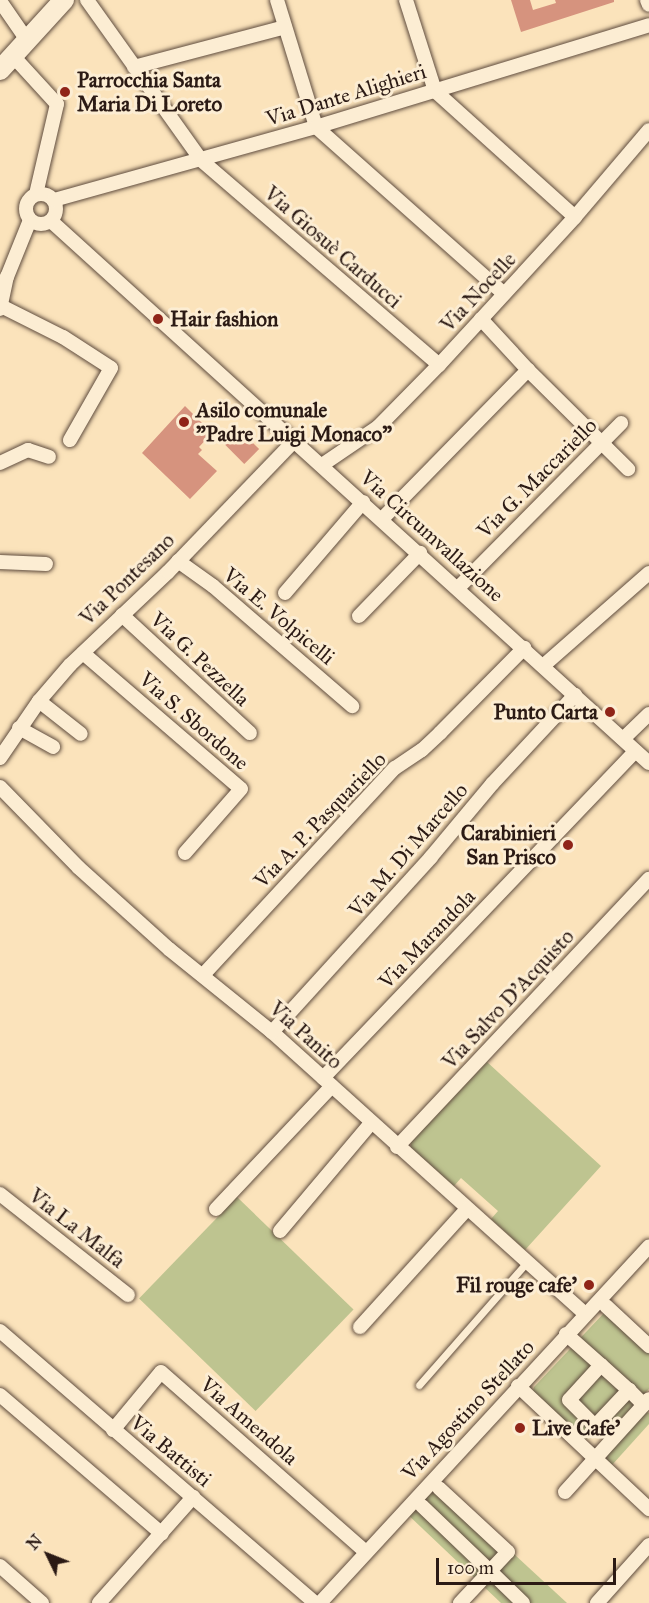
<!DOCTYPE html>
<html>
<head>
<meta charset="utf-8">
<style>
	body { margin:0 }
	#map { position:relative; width:649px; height:1603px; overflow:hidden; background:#fbe3bb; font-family:"IM FELL Great Primer",serif }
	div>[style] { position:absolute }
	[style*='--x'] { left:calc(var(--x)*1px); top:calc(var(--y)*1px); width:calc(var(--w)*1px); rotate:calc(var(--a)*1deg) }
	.green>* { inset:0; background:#bec490; transform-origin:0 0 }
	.building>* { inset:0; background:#d6937e; transform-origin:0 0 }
	.roads { filter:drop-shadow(0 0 2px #5f4c3e) drop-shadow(0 0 2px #5f4c3e) }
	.lane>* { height:7px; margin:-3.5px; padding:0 3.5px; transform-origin:3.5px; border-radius:3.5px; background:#fcedd3 }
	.street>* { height:14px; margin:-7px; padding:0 7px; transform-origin:7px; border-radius:7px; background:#fcedd3 }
	.street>.ring { margin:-7px; padding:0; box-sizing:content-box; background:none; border:14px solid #fcedd3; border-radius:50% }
	.secondary>* { height:20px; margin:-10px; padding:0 10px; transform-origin:10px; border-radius:10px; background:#fcedd3 }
	.dots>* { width:16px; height:16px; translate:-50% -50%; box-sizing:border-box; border:3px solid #fcedd3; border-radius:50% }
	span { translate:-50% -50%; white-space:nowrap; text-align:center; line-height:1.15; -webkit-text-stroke:6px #fcedd3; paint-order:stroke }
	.poi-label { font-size:21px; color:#2b1a14; font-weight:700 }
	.left { translate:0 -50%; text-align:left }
	.right { translate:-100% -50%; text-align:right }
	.street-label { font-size:21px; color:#2b1a14 }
	.north { position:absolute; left:18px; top:1525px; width:60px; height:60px; -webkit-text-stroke:4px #fcedd3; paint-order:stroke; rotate:313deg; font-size:16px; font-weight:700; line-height:24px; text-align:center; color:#2b1a14 }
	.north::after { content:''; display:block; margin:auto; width:21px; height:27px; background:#2b1a14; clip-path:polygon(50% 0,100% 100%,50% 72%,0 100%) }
	.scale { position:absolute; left:436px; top:1558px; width:180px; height:27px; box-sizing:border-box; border:3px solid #2b1a14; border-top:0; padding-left:8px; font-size:18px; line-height:21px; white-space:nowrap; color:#2b1a14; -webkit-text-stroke:4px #fcedd3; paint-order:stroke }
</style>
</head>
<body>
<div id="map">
	<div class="green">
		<i style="clip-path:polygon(487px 1062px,601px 1166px,525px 1250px,491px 1219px,498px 1211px,461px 1178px,454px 1186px,411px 1148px,411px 1142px)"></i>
		<i style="left:237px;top:1197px;width:162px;height:141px;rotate:44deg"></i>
		<i style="clip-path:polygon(604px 1313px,649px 1352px,649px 1389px,605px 1436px,582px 1439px,533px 1391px,534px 1387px)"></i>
		<i style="clip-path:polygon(645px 1411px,649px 1413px,649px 1424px,612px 1465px,603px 1455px)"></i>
		<i style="clip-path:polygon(433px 1479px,567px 1603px,501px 1603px,404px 1511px)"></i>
	</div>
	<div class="building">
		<i style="clip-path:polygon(511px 0,530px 0,533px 10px,556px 3px,555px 0,614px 0,614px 2px,521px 32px)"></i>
		<i style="clip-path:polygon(185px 406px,212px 433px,199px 447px,202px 450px,198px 454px,217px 471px,190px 499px,142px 453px)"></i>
		<i style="left:240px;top:430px;width:27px;height:21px;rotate:45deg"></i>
	</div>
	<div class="roads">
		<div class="lane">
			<i style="--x:419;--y:1385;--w:164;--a:-48.7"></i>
		</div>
		<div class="street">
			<i style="--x:87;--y:0;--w:196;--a:54.5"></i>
			<i style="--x:201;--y:160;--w:314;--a:40.7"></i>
			<i style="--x:277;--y:0;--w:133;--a:72.9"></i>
			<i style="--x:316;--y:127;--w:251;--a:41.6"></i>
			<i style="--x:406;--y:0;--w:96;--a:72.3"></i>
			<i style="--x:435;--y:91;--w:188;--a:42"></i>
			<i style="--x:647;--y:0;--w:5;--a:68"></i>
			<i style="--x:0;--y:1;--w:47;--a:55.3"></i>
			<i style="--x:13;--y:56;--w:65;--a:47.5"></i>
			<i style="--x:57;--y:104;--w:92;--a:103.1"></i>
			<i style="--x:134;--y:67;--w:156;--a:-14.8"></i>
			<i class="ring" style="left:26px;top:194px;width:16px;height:16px"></i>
			<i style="--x:54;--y:200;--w:272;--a:-15.6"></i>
			<i style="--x:316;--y:127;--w:348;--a:-17"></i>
			<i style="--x:51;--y:221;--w:807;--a:42.19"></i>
			<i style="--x:1;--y:306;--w:69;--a:26.6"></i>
			<i style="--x:63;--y:337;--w:57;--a:32.9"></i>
			<i style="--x:111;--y:368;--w:83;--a:119.7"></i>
			<i style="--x:0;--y:309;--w:33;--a:-78"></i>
			<i style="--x:7;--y:277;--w:61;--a:-68"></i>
			<i style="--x:481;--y:319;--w:69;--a:47.3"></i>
			<i style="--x:528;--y:370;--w:141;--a:44.7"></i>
			<i style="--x:0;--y:463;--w:31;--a:-25"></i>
			<i style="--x:28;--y:450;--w:22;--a:18"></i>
			<i style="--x:322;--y:465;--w:68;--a:-34.2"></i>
			<i style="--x:378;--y:427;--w:87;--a:-45.5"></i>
			<i style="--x:439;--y:365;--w:201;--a:-47.4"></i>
			<i style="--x:575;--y:217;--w:114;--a:-49.6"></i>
			<i style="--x:382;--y:519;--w:209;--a:-45.6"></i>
			<i style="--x:178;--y:561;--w:43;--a:35.5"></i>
			<i style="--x:213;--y:586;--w:184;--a:40.8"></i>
			<i style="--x:0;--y:562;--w:46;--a:2.5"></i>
			<i style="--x:458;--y:588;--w:232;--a:-45.3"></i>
			<i style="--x:285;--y:593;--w:120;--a:-49.4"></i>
			<i style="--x:122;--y:615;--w:174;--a:42.7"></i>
			<i style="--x:359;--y:616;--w:88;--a:-45.9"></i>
			<i style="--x:83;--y:653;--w:208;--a:40.7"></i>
			<i style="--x:241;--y:789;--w:85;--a:131.2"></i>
			<i style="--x:543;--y:666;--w:141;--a:-41.3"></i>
			<i style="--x:39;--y:701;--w:53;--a:38.2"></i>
			<i style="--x:19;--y:728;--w:39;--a:29"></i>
			<i style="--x:623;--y:739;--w:36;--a:-44"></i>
			<i style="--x:0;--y:758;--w:69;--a:-55.6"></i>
			<i style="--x:39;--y:701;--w:48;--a:-49.3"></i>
			<i style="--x:70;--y:665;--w:135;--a:-43.5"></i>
			<i style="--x:168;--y:572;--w:183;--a:-46.1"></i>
			<i style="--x:0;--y:787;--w:113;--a:45.7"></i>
			<i style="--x:79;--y:868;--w:121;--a:42"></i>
			<i style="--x:169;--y:949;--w:132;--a:38.9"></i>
			<i style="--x:272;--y:1032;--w:421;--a:42"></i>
			<i style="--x:203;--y:975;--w:282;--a:-47.2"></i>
			<i style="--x:395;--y:768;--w:32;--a:-34"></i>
			<i style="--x:422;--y:750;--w:25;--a:-43"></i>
			<i style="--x:440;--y:733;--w:120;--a:-45.3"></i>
			<i style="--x:272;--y:1032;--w:236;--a:-47.7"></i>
			<i style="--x:431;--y:857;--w:95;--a:-50.1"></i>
			<i style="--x:492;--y:784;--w:122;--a:-47"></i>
			<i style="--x:323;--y:1078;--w:452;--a:-46.3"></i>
			<i style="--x:397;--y:1147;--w:368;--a:-46.8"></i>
			<i style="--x:0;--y:1194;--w:163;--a:38.3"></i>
			<i style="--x:216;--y:1209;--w:169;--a:-46.7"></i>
			<i style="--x:280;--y:1231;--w:141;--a:-49.9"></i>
			<i style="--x:606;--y:1306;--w:59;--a:42.9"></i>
			<i style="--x:360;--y:1327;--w:159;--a:-47.8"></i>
			<i style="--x:0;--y:1331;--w:416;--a:40.8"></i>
			<i style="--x:566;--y:1334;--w:47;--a:41.5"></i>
			<i style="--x:601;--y:1365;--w:47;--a:132.4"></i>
			<i style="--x:569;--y:1400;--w:37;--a:45"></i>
			<i style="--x:595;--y:1426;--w:50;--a:-46.6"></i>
			<i style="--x:629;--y:1390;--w:21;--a:45"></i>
			<i style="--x:601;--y:1365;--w:38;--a:42"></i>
			<i style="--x:518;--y:1386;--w:180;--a:43.2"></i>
			<i style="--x:0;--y:1395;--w:213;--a:40.6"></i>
			<i style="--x:113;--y:1430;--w:75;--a:-50.4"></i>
			<i style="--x:161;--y:1372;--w:273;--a:41.3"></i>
			<i style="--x:565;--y:1492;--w:125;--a:-47.9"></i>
			<i style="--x:422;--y:1506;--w:94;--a:43.7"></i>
			<i style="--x:490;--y:1571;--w:26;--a:-47"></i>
			<i style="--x:508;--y:1552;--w:94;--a:-137.2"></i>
			<i style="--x:0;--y:1566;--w:56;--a:41.4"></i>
			<i style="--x:99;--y:1603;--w:142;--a:-48.4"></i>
			<i style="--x:320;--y:1603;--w:485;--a:-47.3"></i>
			<i style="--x:460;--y:1603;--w:44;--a:-46.8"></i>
			<i style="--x:490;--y:1571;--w:46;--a:44.1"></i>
			<i style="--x:597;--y:1603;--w:78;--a:-48.1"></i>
		</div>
		<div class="secondary">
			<i style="--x:0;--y:70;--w:95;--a:-47.6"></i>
		</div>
	</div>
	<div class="dots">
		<i style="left:65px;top:92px;background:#8f2418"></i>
		<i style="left:158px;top:319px;background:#8f2418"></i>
		<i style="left:184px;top:422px;background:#8f2418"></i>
		<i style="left:610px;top:712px;background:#8f2418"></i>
		<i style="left:568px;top:845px;background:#8f2418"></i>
		<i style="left:589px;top:1285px;background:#8f2418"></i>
		<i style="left:520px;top:1428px;background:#8f2418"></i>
	</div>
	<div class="poi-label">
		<span class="left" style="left:77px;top:92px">Parrocchia Santa<br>Maria Di Loreto</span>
		<span class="left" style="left:170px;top:319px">Hair fashion</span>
		<span class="left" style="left:196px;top:422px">Asilo comunale<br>"Padre Luigi Monaco"</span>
		<span class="right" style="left:598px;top:712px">Punto Carta</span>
		<span class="right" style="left:556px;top:845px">Carabinieri<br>San Prisco</span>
		<span class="right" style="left:577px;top:1285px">Fil rouge cafe'</span>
		<span class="left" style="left:532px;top:1428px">Live Cafe'</span>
	</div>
	<div class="street-label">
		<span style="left:346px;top:95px;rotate:-17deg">Via Dante Alighieri</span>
		<span style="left:333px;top:247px;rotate:41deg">Via Giosuè Carducci</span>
		<span style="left:478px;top:292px;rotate:-47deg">Via Nocelle</span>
		<span style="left:537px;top:478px;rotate:-45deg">Via G. Maccariello</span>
		<span style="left:432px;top:536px;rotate:42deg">Via Circumvallazione</span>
		<span style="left:127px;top:579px;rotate:-44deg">Via Pontesano</span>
		<span style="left:279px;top:616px;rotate:40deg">Via E. Volpicelli</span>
		<span style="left:200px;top:659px;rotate:43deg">Via G. Pezzella</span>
		<span style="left:194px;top:721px;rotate:41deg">Via S. Sbordone</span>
		<span style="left:320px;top:820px;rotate:-46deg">Via A. P. Pasquariello</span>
		<span style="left:408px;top:850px;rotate:-49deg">Via M. Di Marcello</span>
		<span style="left:427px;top:939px;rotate:-46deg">Via Marandola</span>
		<span style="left:508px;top:999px;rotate:-47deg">Via Salvo D'Acquisto</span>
		<span style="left:306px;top:1035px;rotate:42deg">Via Panito</span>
		<span style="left:77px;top:1228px;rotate:38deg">Via La Malfa</span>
		<span style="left:468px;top:1410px;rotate:-47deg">Via Agostino Stellato</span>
		<span style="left:249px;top:1421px;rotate:41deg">Via Amendola</span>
		<span style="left:171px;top:1451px;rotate:40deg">Via Battisti</span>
	</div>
	<div class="north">N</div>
	<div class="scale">100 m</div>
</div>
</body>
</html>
